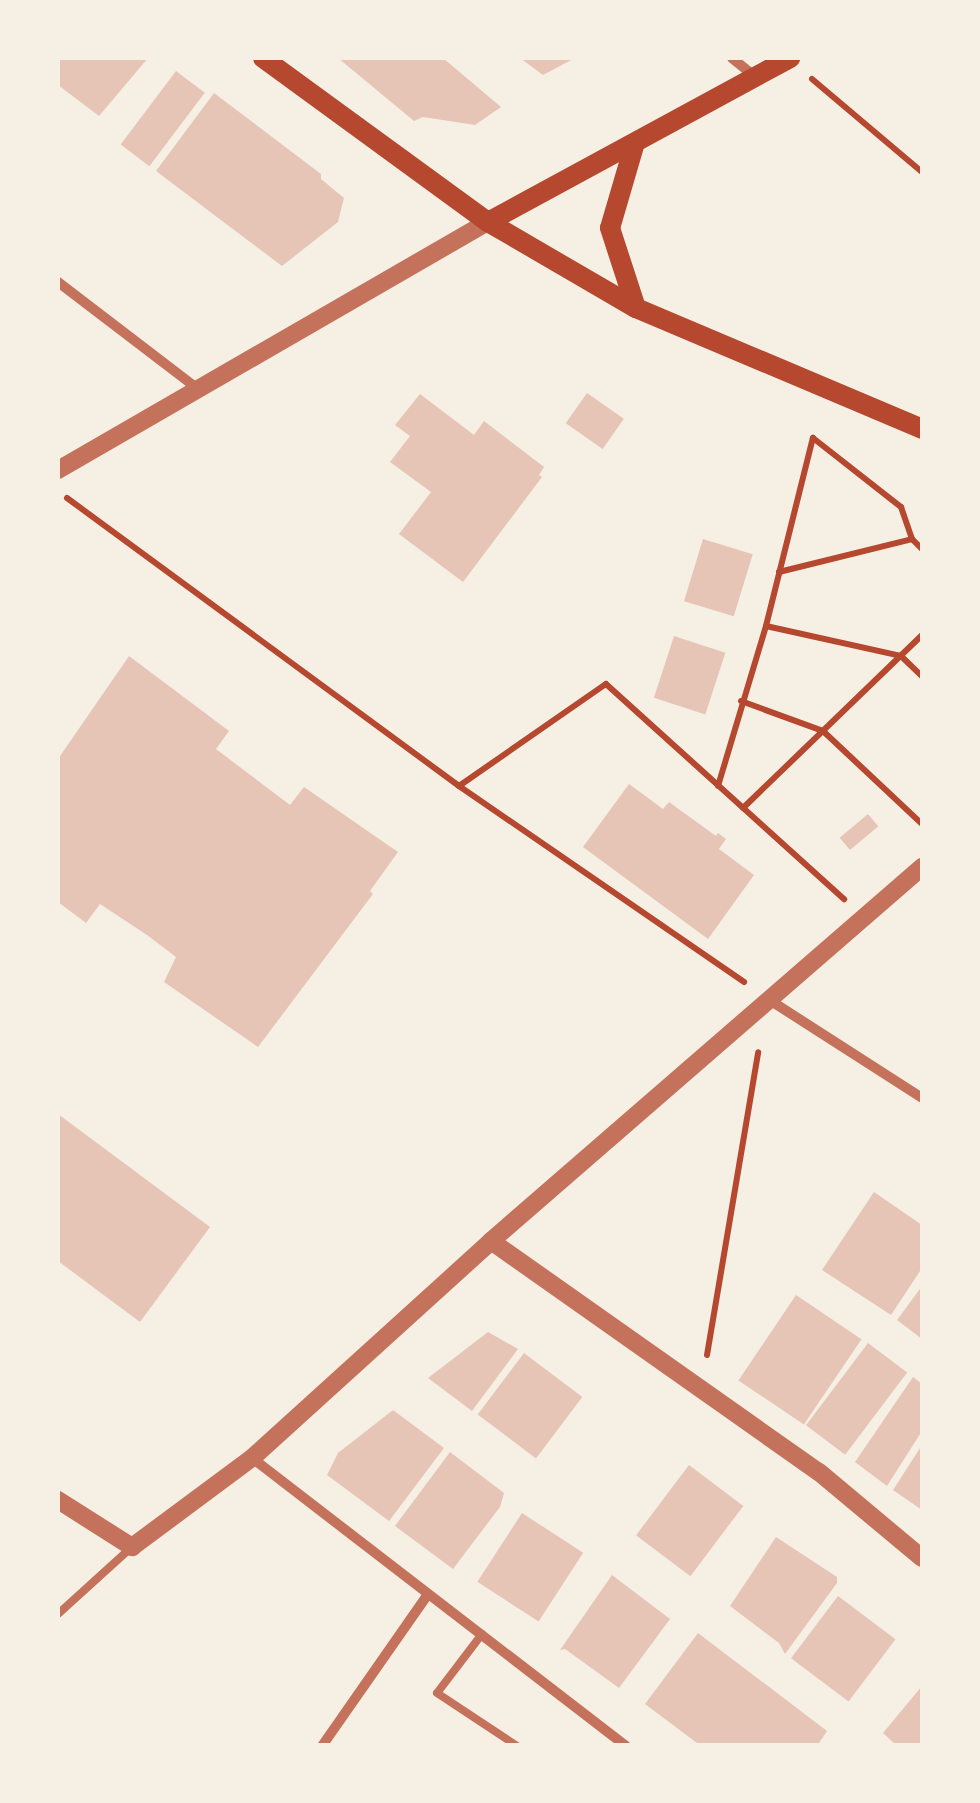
<!DOCTYPE html>
<html>
<head>
<meta charset="utf-8">
<style>
	body { margin:0 }
	#map { position:relative; width:980px; height:1803px; overflow:hidden; background:#f6efe4; font-family:"Golos Text",sans-serif }
	div>[style] { position:absolute }
	[style*='--x'] { left:calc(var(--x)*1px); top:calc(var(--y)*1px); width:calc(var(--w)*1px); rotate:calc(var(--a)*1deg) }
	.building>* { inset:0; background:#e6c5b7; transform-origin:0 0 }
	.path>* { height:6px; margin:-3px; padding:0 3px; transform-origin:3px; border-radius:3px; background:#b5482f }
	.service>* { height:8px; margin:-4px; padding:0 4px; transform-origin:4px; border-radius:4px; background:#c5725c }
	.minor>* { height:10px; margin:-5px; padding:0 5px; transform-origin:5px; border-radius:5px; background:#c5725c }
	.tertiary>* { height:18px; margin:-9px; padding:0 9px; transform-origin:9px; border-radius:9px; background:#c5725c }
	.secondary>* { height:20px; margin:-10px; padding:0 10px; transform-origin:10px; border-radius:10px; background:#b5482f }
	span { translate:-50% -50%; white-space:nowrap; text-align:center; line-height:1.15; -webkit-text-stroke:9px #f6efe4; paint-order:stroke }
	.frame { position:absolute; inset:0; border:60px solid #f6efe4; pointer-events:none }
</style>
</head>
<body>
<div id="map">
	<div class="building">
		<i style="clip-path:polygon(58px 58px,148px 58px,99px 116px,58px 85px)"></i>
		<i style="clip-path:polygon(338px 58px,443px 58px,501px 107px,475px 125px,423px 117px,414px 121px)"></i>
		<i style="clip-path:polygon(520px 58px,575px 58px,543px 75px)"></i>
		<i style="left:176px;top:71px;width:36px;height:92px;rotate:37deg"></i>
		<i style="clip-path:polygon(214px 93px,321px 174px,321px 179px,344px 198px,338px 222px,282px 266px,156px 171px)"></i>
		<i style="left:587px;top:393px;width:45px;height:37px;rotate:35deg"></i>
		<i style="clip-path:polygon(420px 394px,474px 435px,484px 421px,544px 467px,539px 475px,542px 477px,463px 582px,399px 534px,431px 492px,390px 462px,410px 436px,395px 425px)"></i>
		<i style="left:703px;top:539px;width:52px;height:65px;rotate:17deg"></i>
		<i style="left:674px;top:636px;width:54px;height:65px;rotate:18deg"></i>
		<i style="clip-path:polygon(129px 656px,229px 731px,216px 749px,290px 805px,304px 787px,398px 852px,370px 891px,373px 894px,258px 1047px,164px 982px,176px 957px,147px 935px,100px 904px,86px 923px,58px 902px,58px 759px)"></i>
		<i style="clip-path:polygon(629px 784px,663px 809px,669px 802px,716px 836px,718px 833px,726px 839px,719px 849px,754px 875px,708px 939px,583px 847px)"></i>
		<i style="left:868px;top:814px;width:16px;height:37px;rotate:50deg"></i>
		<i style="clip-path:polygon(58px 1114px,210px 1227px,140px 1322px,58px 1261px)"></i>
		<i style="clip-path:polygon(874px 1192px,922px 1225px,922px 1268px,891px 1315px,822px 1270px)"></i>
		<i style="clip-path:polygon(922px 1286px,922px 1339px,897px 1320px)"></i>
		<i style="left:796px;top:1295px;width:79px;height:103px;rotate:34deg"></i>
		<i style="clip-path:polygon(488px 1332px,518px 1349px,472px 1411px,428px 1378px)"></i>
		<i style="left:868px;top:1343px;width:49px;height:103px;rotate:37deg"></i>
		<i style="left:524px;top:1353px;width:73px;height:77px;rotate:37deg"></i>
		<i style="clip-path:polygon(913px 1377px,922px 1384px,922px 1431px,887px 1486px,855px 1462px)"></i>
		<i style="clip-path:polygon(393px 1410px,444px 1448px,389px 1521px,327px 1475px,338px 1453px)"></i>
		<i style="clip-path:polygon(922px 1445px,922px 1510px,893px 1490px)"></i>
		<i style="clip-path:polygon(450px 1452px,504px 1493px,500px 1507px,453px 1569px,395px 1526px)"></i>
		<i style="left:689px;top:1465px;width:68px;height:88px;rotate:37deg"></i>
		<i style="left:522px;top:1513px;width:73px;height:82px;rotate:33deg"></i>
		<i style="clip-path:polygon(776px 1537px,837px 1577px,837px 1583px,785px 1654px,779px 1643px,730px 1606px)"></i>
		<i style="clip-path:polygon(612px 1575px,670px 1619px,619px 1688px,565px 1649px,560px 1650px)"></i>
		<i style="left:838px;top:1596px;width:72px;height:78px;rotate:37deg"></i>
		<i style="clip-path:polygon(698px 1633px,827px 1731px,817px 1746px,701px 1746px,645px 1704px)"></i>
		<i style="clip-path:polygon(922px 1686px,922px 1746px,897px 1746px,883px 1733px)"></i>
	</div>
	<div class="path">
		<i style="--x:812;--y:79;--w:144;--a:40.2"></i>
		<i style="--x:67;--y:498;--w:486;--a:36.3"></i>
		<i style="--x:459;--y:786;--w:346;--a:34.5"></i>
		<i style="--x:779;--y:572;--w:137;--a:-13.9"></i>
		<i style="--x:766;--y:626;--w:138;--a:12.5"></i>
		<i style="--x:901;--y:656;--w:29;--a:44"></i>
		<i style="--x:741;--y:701;--w:87;--a:20.1"></i>
		<i style="--x:823;--y:731;--w:136;--a:43.2"></i>
		<i style="--x:459;--y:786;--w:179;--a:-34.8"></i>
		<i style="--x:606;--y:684;--w:321;--a:42.1"></i>
		<i style="--x:718;--y:786;--w:167;--a:-73.3"></i>
		<i style="--x:766;--y:626;--w:194;--a:-76"></i>
		<i style="--x:813;--y:438;--w:112;--a:38.1"></i>
		<i style="--x:901;--y:507;--w:34;--a:71"></i>
		<i style="--x:912;--y:539;--w:14;--a:45"></i>
		<i style="--x:743;--y:808;--w:249;--a:-44"></i>
		<i style="--x:707;--y:1355;--w:307;--a:-80.4"></i>
	</div>
	<div class="service">
		<i style="--x:58;--y:1614;--w:100;--a:-42.2"></i>
		<i style="--x:482;--y:1634;--w:74;--a:127.3"></i>
		<i style="--x:437;--y:1693;--w:96;--a:33.5"></i>
	</div>
	<div class="minor">
		<i style="--x:732;--y:58;--w:28;--a:39"></i>
		<i style="--x:58;--y:282;--w:176;--a:37.4"></i>
		<i style="--x:768;--y:999;--w:183;--a:32.7"></i>
		<i style="--x:252;--y:1458;--w:472;--a:37.6"></i>
		<i style="--x:322;--y:1746;--w:185;--a:-55.1"></i>
	</div>
	<div class="tertiary">
		<i style="--x:58;--y:470;--w:496;--a:-30"></i>
		<i style="--x:491;--y:1241;--w:401;--a:35.2"></i>
		<i style="--x:819;--y:1472;--w:134;--a:39.9"></i>
		<i style="--x:58;--y:1500;--w:88;--a:32.4"></i>
		<i style="--x:132;--y:1547;--w:149;--a:-36.6"></i>
		<i style="--x:252;--y:1458;--w:323;--a:-42.2"></i>
		<i style="--x:491;--y:1241;--w:571;--a:-40.95"></i>
	</div>
	<div class="secondary">
		<i style="--x:263;--y:58;--w:278;--a:36.1"></i>
		<i style="--x:488;--y:222;--w:171;--a:30.2"></i>
		<i style="--x:636;--y:308;--w:311;--a:22.9"></i>
		<i style="--x:634;--y:146;--w:85;--a:106.3"></i>
		<i style="--x:610;--y:228;--w:84;--a:72"></i>
		<i style="--x:488;--y:222;--w:344;--a:-28.5"></i>
	</div>
	<div class="frame"></div>
</div>
</body>
</html>
